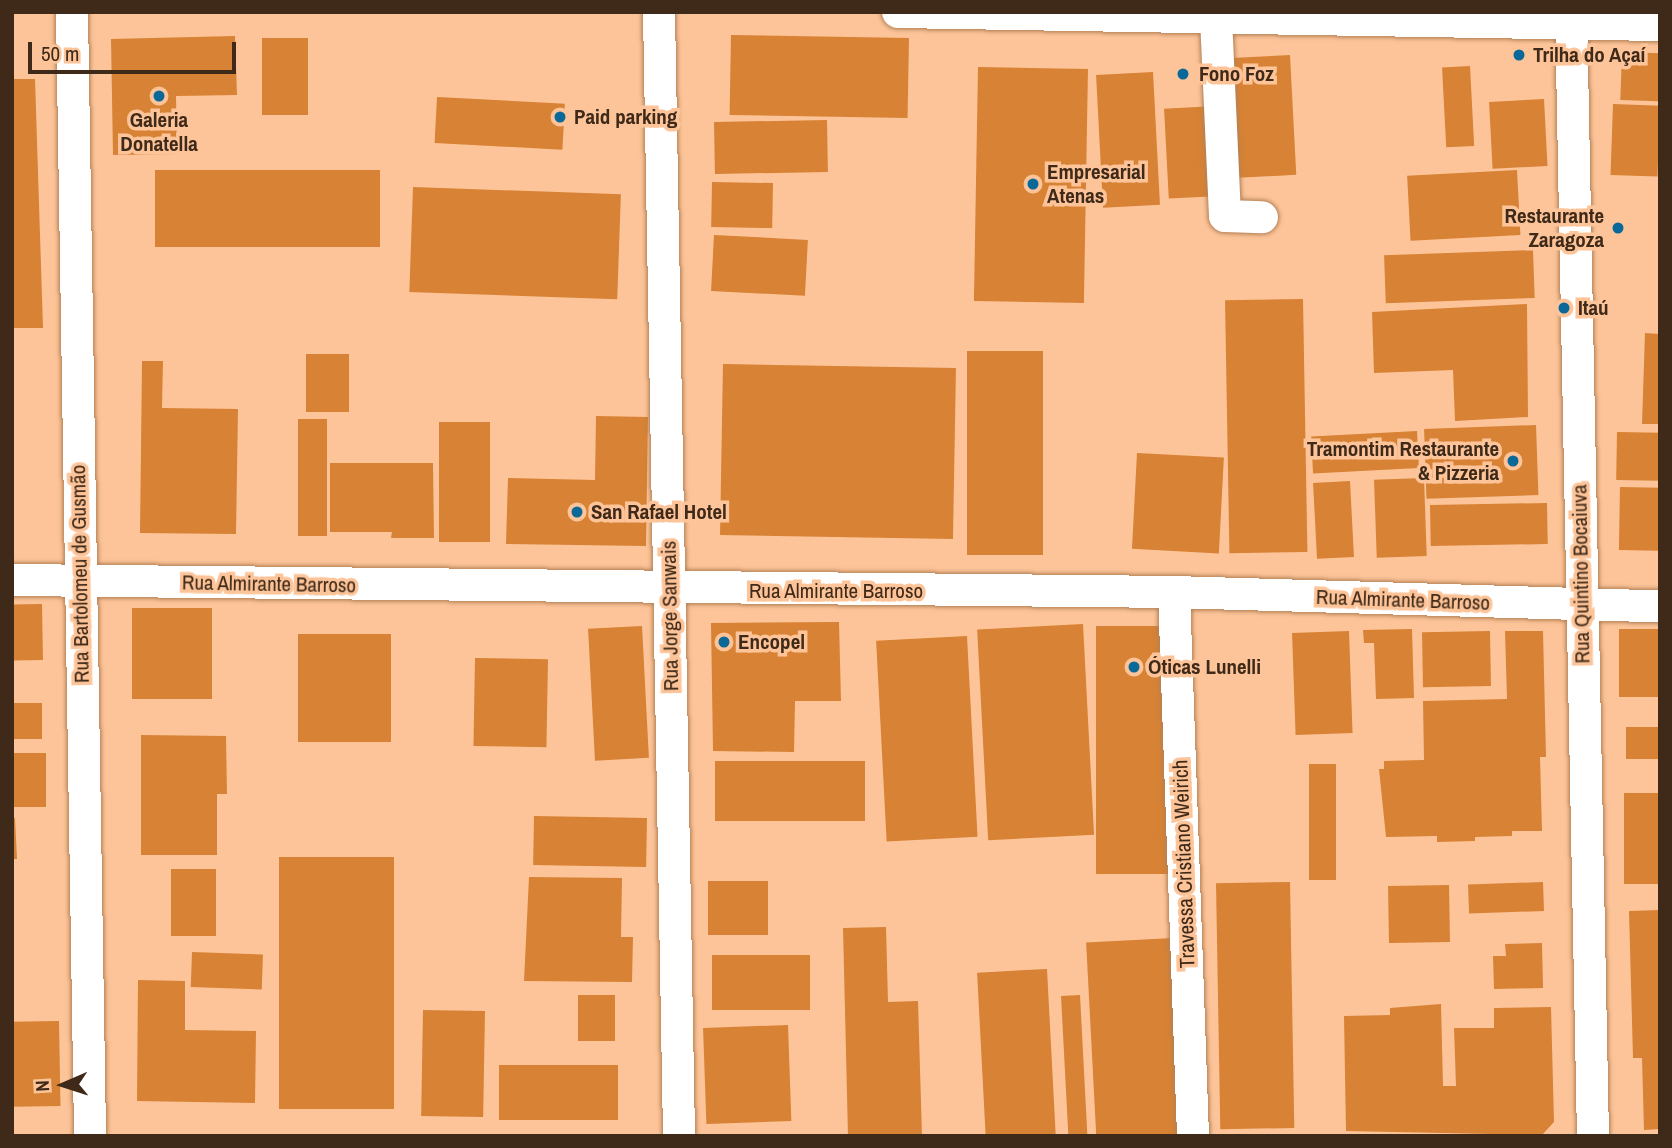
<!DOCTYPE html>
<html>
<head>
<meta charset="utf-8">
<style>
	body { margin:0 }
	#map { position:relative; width:1672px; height:1148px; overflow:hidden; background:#fdc499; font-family:"Archivo Narrow",sans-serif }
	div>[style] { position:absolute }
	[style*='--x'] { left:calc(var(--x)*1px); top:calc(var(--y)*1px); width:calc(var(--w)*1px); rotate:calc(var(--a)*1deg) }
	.building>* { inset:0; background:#d78234; transform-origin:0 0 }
	.roads { filter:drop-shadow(0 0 2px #b48056) drop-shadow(0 0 2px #b48056) }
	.minor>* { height:32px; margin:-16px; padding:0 16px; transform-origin:16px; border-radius:16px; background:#fff }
	.dots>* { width:19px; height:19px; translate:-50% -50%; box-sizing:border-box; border:4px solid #fdc499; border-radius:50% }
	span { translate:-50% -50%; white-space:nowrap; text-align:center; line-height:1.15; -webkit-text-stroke:7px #fdc499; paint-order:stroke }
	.poi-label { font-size:21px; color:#3f2918; font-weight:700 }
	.left { translate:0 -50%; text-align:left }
	.right { translate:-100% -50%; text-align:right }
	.street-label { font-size:21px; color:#3f2918 }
	.frame { position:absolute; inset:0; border:14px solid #3f2918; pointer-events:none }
	.north { position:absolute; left:28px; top:1050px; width:70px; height:70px; -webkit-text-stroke:5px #fdc499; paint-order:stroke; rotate:267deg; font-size:19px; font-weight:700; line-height:28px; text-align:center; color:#3f2918 }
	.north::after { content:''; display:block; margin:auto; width:24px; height:32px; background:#3f2918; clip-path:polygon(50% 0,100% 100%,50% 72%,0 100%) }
	.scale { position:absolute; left:28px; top:42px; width:208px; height:32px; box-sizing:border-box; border:4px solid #3f2918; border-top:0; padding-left:9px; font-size:21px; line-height:24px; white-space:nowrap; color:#3f2918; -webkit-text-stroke:5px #fdc499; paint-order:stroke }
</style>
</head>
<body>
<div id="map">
	<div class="building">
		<i style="left:731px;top:35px;width:178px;height:80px;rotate:1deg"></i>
		<i style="clip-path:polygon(235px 36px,237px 95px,176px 96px,177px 154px,113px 155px,111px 39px)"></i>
		<i style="left:262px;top:38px;width:46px;height:77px"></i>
		<i style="left:1622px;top:52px;width:38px;height:48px;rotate:2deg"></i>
		<i style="left:1290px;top:55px;width:120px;height:58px;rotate:87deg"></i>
		<i style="left:1470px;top:66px;width:80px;height:28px;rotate:87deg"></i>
		<i style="left:978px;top:67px;width:110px;height:234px;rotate:1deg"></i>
		<i style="left:1153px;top:72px;width:133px;height:57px;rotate:87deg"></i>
		<i style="clip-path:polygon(12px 79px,35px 79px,43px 328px,12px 328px)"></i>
		<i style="left:437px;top:97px;width:128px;height:46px;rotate:3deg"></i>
		<i style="left:1544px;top:99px;width:67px;height:55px;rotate:87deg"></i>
		<i style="left:1613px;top:104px;width:47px;height:71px;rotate:2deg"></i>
		<i style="left:1216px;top:106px;width:90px;height:52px;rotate:87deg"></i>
		<i style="left:827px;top:120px;width:52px;height:113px;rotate:89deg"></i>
		<i style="left:155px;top:170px;width:225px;height:77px"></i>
		<i style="left:1517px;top:170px;width:65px;height:110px;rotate:87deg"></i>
		<i style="left:712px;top:182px;width:61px;height:45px;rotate:1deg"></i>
		<i style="left:413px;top:187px;width:208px;height:105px;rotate:2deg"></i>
		<i style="left:714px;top:235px;width:94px;height:56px;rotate:3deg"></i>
		<i style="left:1533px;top:250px;width:48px;height:149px;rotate:88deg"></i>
		<i style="left:1303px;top:299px;width:253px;height:78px;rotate:89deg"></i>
		<i style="clip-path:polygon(1527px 304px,1528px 417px,1455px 421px,1453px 370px,1374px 373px,1372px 312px)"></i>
		<i style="clip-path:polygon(1645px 333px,1660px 334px,1660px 424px,1642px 424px)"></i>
		<i style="left:967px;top:351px;width:76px;height:204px"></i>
		<i style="left:306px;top:354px;width:43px;height:58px"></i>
		<i style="clip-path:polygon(142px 361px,163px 361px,162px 408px,238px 409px,236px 534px,140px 533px)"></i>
		<i style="left:723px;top:364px;width:233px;height:171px;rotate:1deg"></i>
		<i style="clip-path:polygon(596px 416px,648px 417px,646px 546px,506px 544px,508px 478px,595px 480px)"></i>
		<i style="left:298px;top:419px;width:29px;height:117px"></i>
		<i style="left:439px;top:422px;width:51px;height:120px"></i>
		<i style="left:1536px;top:425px;width:70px;height:112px;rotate:88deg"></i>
		<i style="left:1417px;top:431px;width:37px;height:106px;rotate:87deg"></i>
		<i style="left:1617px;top:432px;width:43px;height:48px;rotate:1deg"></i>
		<i style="left:1137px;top:453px;width:87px;height:96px;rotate:3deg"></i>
		<i style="clip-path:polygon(330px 463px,433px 463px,434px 538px,391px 538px,392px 532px,330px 532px)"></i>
		<i style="left:1424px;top:478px;width:78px;height:50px;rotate:88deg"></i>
		<i style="left:1350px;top:481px;width:76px;height:37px;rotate:87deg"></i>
		<i style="left:1620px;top:487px;width:40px;height:63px;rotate:1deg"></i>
		<i style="left:1547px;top:503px;width:41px;height:117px;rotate:89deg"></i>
		<i style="left:42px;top:604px;width:56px;height:30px;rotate:89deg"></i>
		<i style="left:132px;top:608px;width:80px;height:91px"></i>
		<i style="clip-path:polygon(839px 622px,841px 701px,795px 701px,794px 752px,713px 751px,711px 623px)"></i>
		<i style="left:1083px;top:624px;width:211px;height:106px;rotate:87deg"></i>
		<i style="left:642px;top:626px;width:132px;height:54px;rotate:87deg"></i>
		<i style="left:1096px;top:626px;width:77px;height:248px"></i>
		<i style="clip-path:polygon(1412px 629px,1414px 698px,1376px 699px,1374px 643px,1364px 643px,1363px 630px)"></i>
		<i style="left:1660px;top:629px;width:68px;height:41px;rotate:90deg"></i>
		<i style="left:1349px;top:631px;width:102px;height:57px;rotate:88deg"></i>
		<i style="left:1490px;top:631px;width:55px;height:68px;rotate:89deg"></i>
		<i style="clip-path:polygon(1505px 631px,1543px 631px,1546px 757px,1540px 757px,1542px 831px,1512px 831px,1512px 836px,1475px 837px,1475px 841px,1437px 842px,1437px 836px,1386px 837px,1379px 769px,1384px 769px,1384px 761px,1424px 760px,1423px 701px,1507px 699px)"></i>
		<i style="left:298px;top:634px;width:93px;height:108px"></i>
		<i style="left:967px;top:636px;width:201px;height:91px;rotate:87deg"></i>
		<i style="left:475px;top:658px;width:73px;height:88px;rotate:1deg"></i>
		<i style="left:42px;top:703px;width:36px;height:30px;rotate:90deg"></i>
		<i style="left:1660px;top:727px;width:32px;height:34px;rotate:90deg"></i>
		<i style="clip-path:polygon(141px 735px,226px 736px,227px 794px,217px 794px,217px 855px,141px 855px)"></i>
		<i style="left:12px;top:753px;width:34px;height:54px"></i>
		<i style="left:715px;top:761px;width:150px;height:60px"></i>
		<i style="left:1309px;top:764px;width:27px;height:116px"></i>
		<i style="left:1660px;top:793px;width:91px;height:36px;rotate:90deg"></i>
		<i style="left:534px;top:816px;width:113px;height:49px;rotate:1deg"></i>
		<i style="clip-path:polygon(15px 818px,17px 859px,12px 859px,12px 819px)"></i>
		<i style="left:279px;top:857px;width:115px;height:252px"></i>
		<i style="left:171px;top:869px;width:45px;height:67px"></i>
		<i style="clip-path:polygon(529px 877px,622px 878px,621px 937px,633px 937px,632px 982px,524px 981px)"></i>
		<i style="left:708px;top:881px;width:60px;height:54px"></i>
		<i style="left:1290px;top:882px;width:246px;height:74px;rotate:89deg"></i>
		<i style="left:1543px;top:882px;width:29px;height:75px;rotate:88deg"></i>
		<i style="left:1449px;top:885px;width:57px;height:61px;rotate:89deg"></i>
		<i style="clip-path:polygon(1660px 910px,1660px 1129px,1644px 1130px,1642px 1058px,1633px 1058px,1629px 911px)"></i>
		<i style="clip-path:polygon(886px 927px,888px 1002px,918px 1001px,922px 1136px,848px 1136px,843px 928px)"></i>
		<i style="left:1173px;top:938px;width:198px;height:87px;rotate:87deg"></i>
		<i style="clip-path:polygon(1542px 943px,1543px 988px,1494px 989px,1493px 956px,1506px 956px,1505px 944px)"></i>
		<i style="left:192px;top:952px;width:71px;height:35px;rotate:2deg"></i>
		<i style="left:810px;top:955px;width:55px;height:98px;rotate:90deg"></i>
		<i style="left:1047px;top:969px;width:167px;height:70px;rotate:87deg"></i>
		<i style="clip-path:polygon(138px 980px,185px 981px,185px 1030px,256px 1031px,255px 1103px,137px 1101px)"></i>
		<i style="left:578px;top:995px;width:37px;height:46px"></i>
		<i style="left:1080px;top:995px;width:141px;height:19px;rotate:87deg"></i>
		<i style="clip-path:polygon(1441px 1004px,1443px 1086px,1456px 1086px,1454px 1028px,1494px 1028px,1494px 1008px,1551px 1007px,1554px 1122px,1542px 1135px,1346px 1131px,1344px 1016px,1390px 1015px,1390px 1008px)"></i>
		<i style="left:423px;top:1010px;width:62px;height:106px;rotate:1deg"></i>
		<i style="left:59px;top:1021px;width:85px;height:47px;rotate:89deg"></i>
		<i style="left:788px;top:1025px;width:96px;height:85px;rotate:88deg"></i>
		<i style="left:499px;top:1065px;width:119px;height:55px"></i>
	</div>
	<div class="roads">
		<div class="minor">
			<i style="--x:72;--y:12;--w:1124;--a:89.08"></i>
			<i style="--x:659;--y:12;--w:1124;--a:88.98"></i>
			<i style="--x:898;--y:12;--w:762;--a:0.98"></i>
			<i style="--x:1571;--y:12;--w:1124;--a:88.88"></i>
			<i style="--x:1216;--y:18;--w:198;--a:87.4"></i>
			<i style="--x:1225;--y:216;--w:37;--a:2"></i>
			<i style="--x:12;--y:580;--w:1162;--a:0.59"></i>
			<i style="--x:1174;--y:592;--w:486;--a:1.7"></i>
			<i style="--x:1174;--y:592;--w:544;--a:88"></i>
		</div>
	</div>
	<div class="dots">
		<i style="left:1519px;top:55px;background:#0a6998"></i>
		<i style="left:1183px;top:74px;background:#0a6998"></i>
		<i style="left:159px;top:96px;background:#0a6998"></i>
		<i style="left:560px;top:117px;background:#0a6998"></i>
		<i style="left:1033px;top:184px;background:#0a6998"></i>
		<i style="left:1618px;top:228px;background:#0a6998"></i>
		<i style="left:1564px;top:308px;background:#0a6998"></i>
		<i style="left:1513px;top:461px;background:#0a6998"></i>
		<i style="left:577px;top:512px;background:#0a6998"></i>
		<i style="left:724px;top:642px;background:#0a6998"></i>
		<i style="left:1134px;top:667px;background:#0a6998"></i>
	</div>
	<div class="poi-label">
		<span class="left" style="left:1533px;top:55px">Trilha do Açaí</span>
		<span class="left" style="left:1199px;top:74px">Fono Foz</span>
		<span class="left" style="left:574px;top:117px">Paid parking</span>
		<span style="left:159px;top:132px">Galeria<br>Donatella</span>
		<span class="left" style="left:1047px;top:184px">Empresarial<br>Atenas</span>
		<span class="right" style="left:1604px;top:228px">Restaurante<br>Zaragoza</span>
		<span class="left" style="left:1578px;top:308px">Itaú</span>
		<span class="right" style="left:1499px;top:461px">Tramontim Restaurante<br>&amp; Pizzeria</span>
		<span class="left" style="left:591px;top:512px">San Rafael Hotel</span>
		<span class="left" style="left:738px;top:642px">Encopel</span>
		<span class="left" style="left:1148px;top:667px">Óticas Lunelli</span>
	</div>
	<div class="street-label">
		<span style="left:80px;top:574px;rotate:-91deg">Rua Bartolomeu de Gusmão</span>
		<span style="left:1581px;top:574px;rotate:-91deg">Rua Quintino Bocaiuva</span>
		<span style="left:269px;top:584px;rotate:1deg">Rua Almirante Barroso</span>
		<span style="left:836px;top:591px">Rua Almirante Barroso</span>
		<span style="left:1403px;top:600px;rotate:2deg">Rua Almirante Barroso</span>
		<span style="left:670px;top:616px;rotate:-91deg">Rua Jorge Sanwais</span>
		<span style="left:1184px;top:864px;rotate:-92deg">Travessa Cristiano Weirich</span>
	</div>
	<div class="frame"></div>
	<div class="north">N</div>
	<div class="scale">50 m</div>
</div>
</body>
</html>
